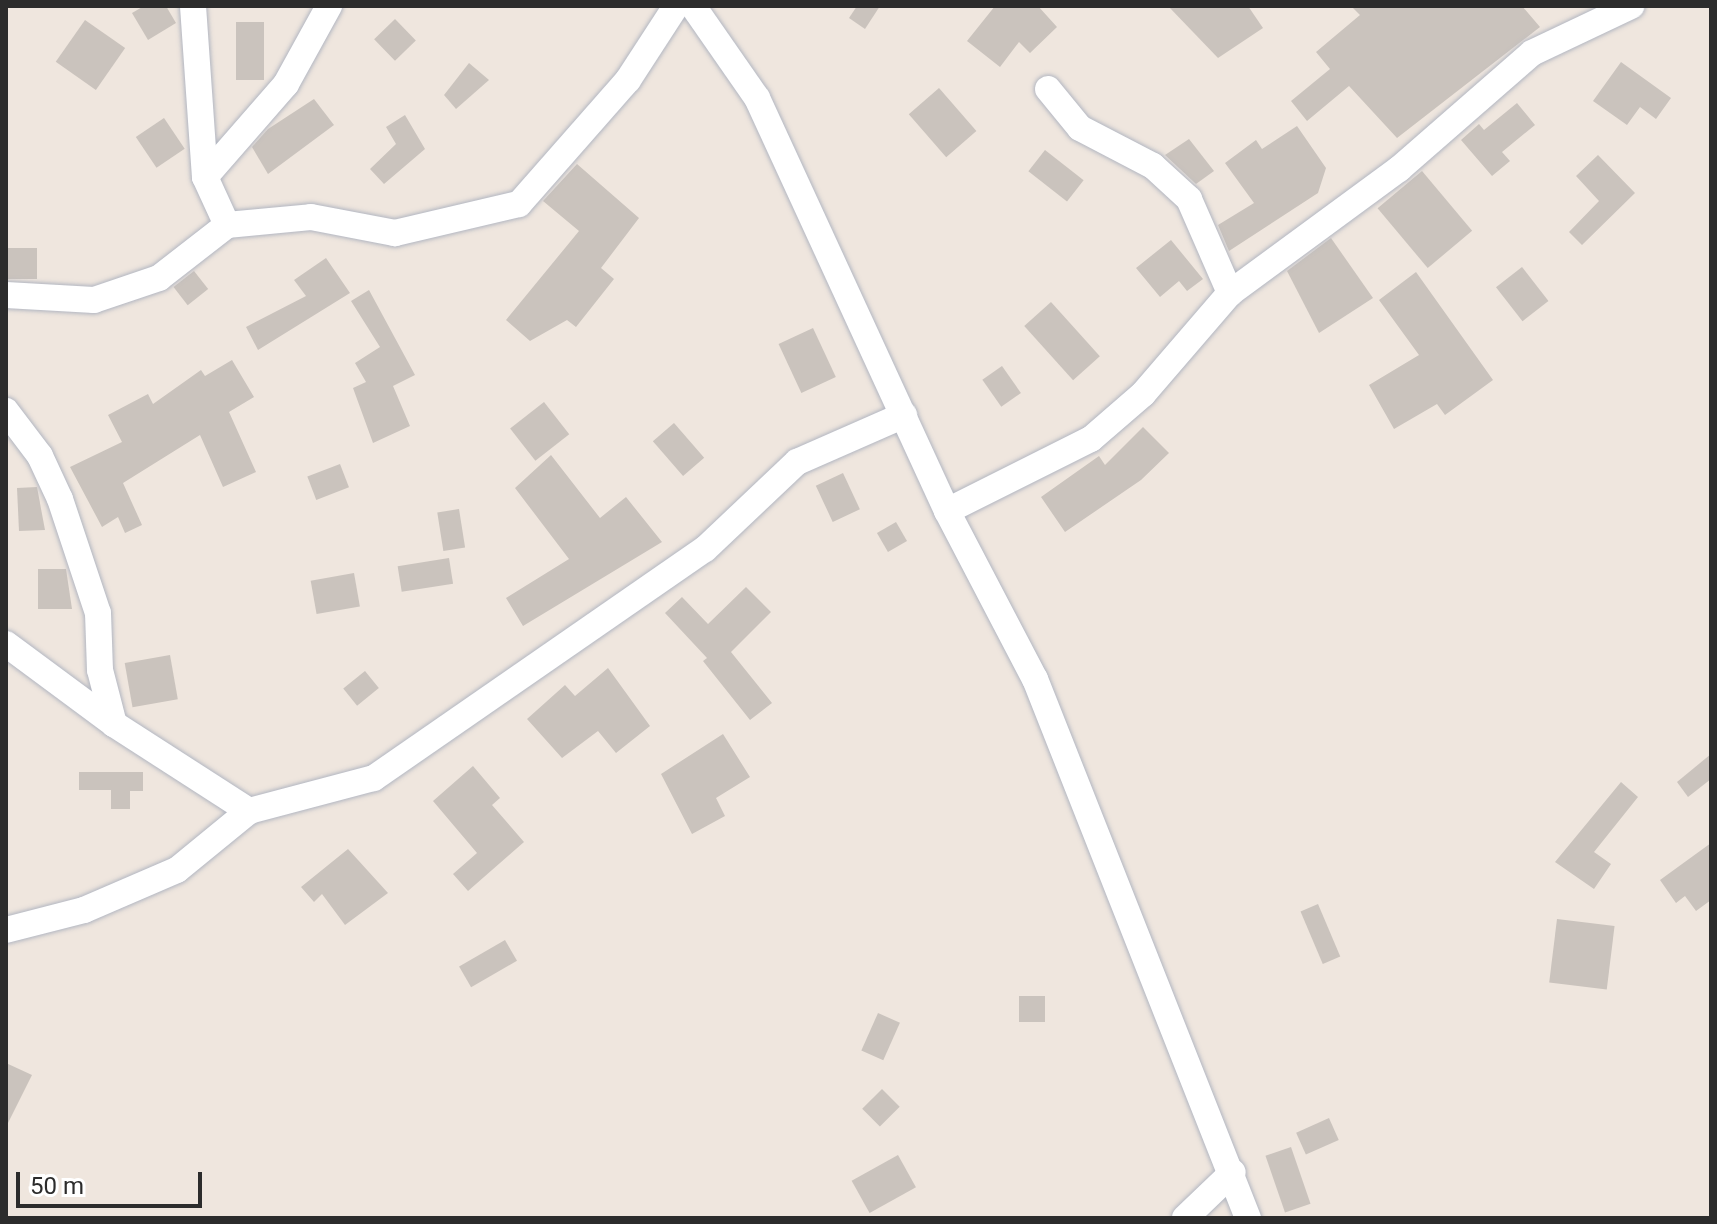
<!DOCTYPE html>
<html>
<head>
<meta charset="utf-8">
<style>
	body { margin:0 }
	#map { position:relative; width:1717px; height:1224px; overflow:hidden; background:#efe6de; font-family:Roboto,sans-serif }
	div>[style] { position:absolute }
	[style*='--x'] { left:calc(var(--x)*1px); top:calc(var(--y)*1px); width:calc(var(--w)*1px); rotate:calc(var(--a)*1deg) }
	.building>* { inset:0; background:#cac3bd; transform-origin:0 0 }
	.roads { filter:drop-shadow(0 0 2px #b2b6c1) drop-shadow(0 0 2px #b2b6c1) }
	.minor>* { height:26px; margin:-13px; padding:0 13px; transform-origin:13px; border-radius:13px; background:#fff }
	span { translate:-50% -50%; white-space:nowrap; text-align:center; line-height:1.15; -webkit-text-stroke:8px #fff; paint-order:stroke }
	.frame { position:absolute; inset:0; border:8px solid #2c2c2c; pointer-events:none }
	.scale { position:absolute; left:16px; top:1172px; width:186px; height:36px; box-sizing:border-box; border:4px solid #2c2c2c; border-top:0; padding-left:10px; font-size:24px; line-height:28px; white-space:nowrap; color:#2c2c2c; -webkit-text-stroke:6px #fff; paint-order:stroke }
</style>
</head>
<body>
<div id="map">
	<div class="building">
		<i style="clip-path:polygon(144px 6px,166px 6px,176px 23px,148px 40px,132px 13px)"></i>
		<i style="clip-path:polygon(857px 6px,880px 6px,865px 29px,849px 18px)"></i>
		<i style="clip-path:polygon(995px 6px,1038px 6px,1057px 27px,1030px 53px,1019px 42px,1000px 67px,967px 41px)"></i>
		<i style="clip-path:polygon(1168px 6px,1248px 6px,1263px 28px,1218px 58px)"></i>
		<i style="clip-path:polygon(1351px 6px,1522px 6px,1540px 27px,1397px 138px,1349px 86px,1307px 121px,1291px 101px,1330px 69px,1316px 52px,1360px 15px)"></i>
		<i style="left:395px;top:19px;width:30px;height:29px;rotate:46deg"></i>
		<i style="left:85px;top:20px;width:49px;height:51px;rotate:35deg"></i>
		<i style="left:236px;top:22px;width:28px;height:58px"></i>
		<i style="clip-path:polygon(1621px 62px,1671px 98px,1656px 119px,1640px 107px,1627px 125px,1593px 101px)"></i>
		<i style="clip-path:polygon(469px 63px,489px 80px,456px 109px,444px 95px)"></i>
		<i style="left:939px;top:88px;width:57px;height:40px;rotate:49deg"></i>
		<i style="clip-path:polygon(314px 99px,334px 125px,268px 174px,252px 147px,268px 129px)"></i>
		<i style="clip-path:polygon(1517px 103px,1535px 125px,1502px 152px,1510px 161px,1492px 176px,1461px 140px,1479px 124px,1484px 130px)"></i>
		<i style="clip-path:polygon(405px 115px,425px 149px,384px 184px,370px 169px,396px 144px,386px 127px)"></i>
		<i style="left:164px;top:118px;width:37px;height:34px;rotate:56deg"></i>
		<i style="clip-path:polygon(1297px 126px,1326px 168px,1318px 193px,1229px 251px,1218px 225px,1254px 203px,1225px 163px,1256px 140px,1262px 149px)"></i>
		<i style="clip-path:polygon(1189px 139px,1214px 171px,1196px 184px,1165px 155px)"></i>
		<i style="left:1045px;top:150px;width:49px;height:27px;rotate:38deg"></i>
		<i style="clip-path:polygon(1598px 155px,1635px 193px,1582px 245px,1569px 232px,1599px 201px,1576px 176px)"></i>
		<i style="clip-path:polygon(577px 164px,639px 218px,601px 268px,614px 279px,576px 327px,567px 320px,530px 341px,506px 320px,579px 231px,543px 201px)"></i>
		<i style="left:1422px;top:171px;width:78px;height:58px;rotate:50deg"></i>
		<i style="clip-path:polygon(1331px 238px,1373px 298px,1319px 333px,1287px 271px)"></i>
		<i style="clip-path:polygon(1171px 240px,1203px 279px,1187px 291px,1179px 281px,1160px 297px,1136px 268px)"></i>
		<i style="left:6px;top:248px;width:31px;height:31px"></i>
		<i style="clip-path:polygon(326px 258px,350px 293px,258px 350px,246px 327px,306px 296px,294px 280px)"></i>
		<i style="left:1522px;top:267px;width:43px;height:33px;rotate:52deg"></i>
		<i style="left:194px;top:271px;width:23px;height:26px;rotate:52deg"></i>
		<i style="clip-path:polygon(1416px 272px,1493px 380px,1445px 415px,1437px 404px,1394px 429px,1369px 385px,1419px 355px,1379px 300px)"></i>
		<i style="clip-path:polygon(369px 290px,415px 375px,393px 386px,410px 426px,373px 443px,353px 388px,366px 382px,355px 363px,380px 347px,351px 301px)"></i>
		<i style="left:1051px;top:302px;width:73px;height:36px;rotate:48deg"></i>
		<i style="left:813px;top:328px;width:54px;height:38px;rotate:65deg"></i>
		<i style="clip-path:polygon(232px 360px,254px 397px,229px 412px,256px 472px,223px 487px,200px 435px,123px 483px,142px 525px,125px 533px,118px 517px,102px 527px,70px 467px,122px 442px,108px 415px,148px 394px,153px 404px,201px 370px,205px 376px)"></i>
		<i style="left:1002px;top:366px;width:33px;height:24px;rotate:55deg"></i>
		<i style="left:544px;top:402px;width:41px;height:43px;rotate:52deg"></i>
		<i style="left:674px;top:423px;width:46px;height:28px;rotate:49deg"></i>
		<i style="clip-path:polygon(1143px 427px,1169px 453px,1141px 480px,1065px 532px,1041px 497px,1099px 456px,1105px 465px)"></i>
		<i style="clip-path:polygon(551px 455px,600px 518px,626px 497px,662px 542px,523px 626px,506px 598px,569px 559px,515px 488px)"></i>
		<i style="left:340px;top:464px;width:25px;height:35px;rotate:69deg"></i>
		<i style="left:843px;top:473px;width:40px;height:30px;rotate:65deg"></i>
		<i style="clip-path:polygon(37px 487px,45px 530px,19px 531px,17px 488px)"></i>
		<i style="left:459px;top:509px;width:39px;height:22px;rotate:81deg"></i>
		<i style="left:896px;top:522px;width:22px;height:22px;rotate:60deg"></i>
		<i style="left:449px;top:558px;width:26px;height:52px;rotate:81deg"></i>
		<i style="clip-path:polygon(38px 569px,66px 569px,72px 609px,38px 609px)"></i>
		<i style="left:354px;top:573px;width:34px;height:44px;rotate:80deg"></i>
		<i style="clip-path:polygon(746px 587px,771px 612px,731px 652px,772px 703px,750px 720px,703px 661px,707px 658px,665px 613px,682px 597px,708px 624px)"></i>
		<i style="left:170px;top:655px;width:45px;height:46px;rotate:80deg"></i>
		<i style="clip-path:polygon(608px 668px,650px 726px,616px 753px,598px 731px,562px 758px,527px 719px,565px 685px,575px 696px)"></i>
		<i style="left:365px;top:671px;width:22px;height:28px;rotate:51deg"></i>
		<i style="clip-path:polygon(723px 734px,750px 777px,716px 798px,725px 816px,692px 834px,661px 774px)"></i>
		<i style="clip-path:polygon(1711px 754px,1711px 779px,1688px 797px,1677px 782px)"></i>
		<i style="clip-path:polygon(473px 766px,500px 798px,492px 805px,524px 842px,468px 891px,453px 874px,477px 853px,433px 801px)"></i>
		<i style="clip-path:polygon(79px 772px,143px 772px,143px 791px,130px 791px,130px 809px,111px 809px,111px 790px,79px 790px)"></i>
		<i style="clip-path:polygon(1621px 782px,1638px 797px,1594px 852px,1611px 864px,1594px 889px,1555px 862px)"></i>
		<i style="clip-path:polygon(1711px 843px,1711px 900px,1696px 911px,1685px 896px,1676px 903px,1660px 880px)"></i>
		<i style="clip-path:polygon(348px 849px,388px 893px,345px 925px,322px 894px,314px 902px,301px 887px)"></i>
		<i style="left:1318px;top:904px;width:57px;height:19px;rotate:67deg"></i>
		<i style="left:1557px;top:919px;width:58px;height:64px;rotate:7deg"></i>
		<i style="left:505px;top:940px;width:24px;height:53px;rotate:60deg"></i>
		<i style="left:1019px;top:996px;width:26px;height:26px"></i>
		<i style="left:878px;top:1013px;width:24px;height:41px;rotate:24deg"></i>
		<i style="clip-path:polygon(6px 1063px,32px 1075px,6px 1127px)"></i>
		<i style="left:882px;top:1089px;width:25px;height:28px;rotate:45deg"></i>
		<i style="left:1329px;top:1118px;width:24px;height:36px;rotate:66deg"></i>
		<i style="left:1291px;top:1147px;width:60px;height:27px;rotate:71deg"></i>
		<i style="left:898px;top:1155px;width:37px;height:53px;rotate:61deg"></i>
	</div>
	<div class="roads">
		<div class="minor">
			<i style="--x:193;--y:6;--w:171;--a:86"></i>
			<i style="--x:205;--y:177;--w:53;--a:65.4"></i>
			<i style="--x:693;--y:6;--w:112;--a:55.2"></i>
			<i style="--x:757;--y:98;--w:455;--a:65.3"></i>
			<i style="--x:947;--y:511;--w:190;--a:62.4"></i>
			<i style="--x:1035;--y:679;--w:580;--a:68.44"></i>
			<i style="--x:1048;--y:89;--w:50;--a:50.6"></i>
			<i style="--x:1080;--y:128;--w:82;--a:27.5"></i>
			<i style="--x:1153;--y:166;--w:49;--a:42.5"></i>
			<i style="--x:1189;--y:199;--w:103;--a:66.4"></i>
			<i style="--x:205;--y:177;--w:123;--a:-48.9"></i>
			<i style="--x:286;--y:84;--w:89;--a:-61.1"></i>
			<i style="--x:6;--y:295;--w:88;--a:3.3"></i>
			<i style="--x:94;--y:300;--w:69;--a:-18.7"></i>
			<i style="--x:159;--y:278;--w:86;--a:-37.9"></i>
			<i style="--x:227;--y:225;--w:84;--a:-5.4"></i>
			<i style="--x:311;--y:217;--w:86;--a:10.8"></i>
			<i style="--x:395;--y:233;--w:127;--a:-13.2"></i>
			<i style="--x:519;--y:204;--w:165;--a:-48.7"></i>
			<i style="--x:628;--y:80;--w:88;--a:-57"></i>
			<i style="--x:6;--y:411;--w:56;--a:52.9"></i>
			<i style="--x:40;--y:456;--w:47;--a:65.1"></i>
			<i style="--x:60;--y:499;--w:120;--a:71.6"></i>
			<i style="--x:98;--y:613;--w:57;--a:88"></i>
			<i style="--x:100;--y:670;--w:56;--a:75.5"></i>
			<i style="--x:114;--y:724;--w:161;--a:32.8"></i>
			<i style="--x:947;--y:511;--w:161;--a:-26.6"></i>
			<i style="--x:1091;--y:439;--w:69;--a:-40.9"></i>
			<i style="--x:1143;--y:394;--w:133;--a:-49.3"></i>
			<i style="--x:1230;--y:293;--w:210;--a:-36.3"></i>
			<i style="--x:1399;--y:169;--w:176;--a:-41.1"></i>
			<i style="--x:1532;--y:53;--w:110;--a:-25.4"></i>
			<i style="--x:6;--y:644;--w:134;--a:36.5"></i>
			<i style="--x:6;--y:930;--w:81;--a:-14.4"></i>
			<i style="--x:84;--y:910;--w:101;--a:-23.3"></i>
			<i style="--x:177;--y:870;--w:93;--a:-39.3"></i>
			<i style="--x:249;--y:811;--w:129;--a:-14.8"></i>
			<i style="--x:374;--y:778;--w:402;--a:-34.7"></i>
			<i style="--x:705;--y:549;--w:127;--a:-43.4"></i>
			<i style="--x:797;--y:462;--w:117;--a:-23.7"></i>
			<i style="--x:1185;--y:1218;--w:66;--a:-43.8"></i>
		</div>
	</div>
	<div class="frame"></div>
	<div class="scale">50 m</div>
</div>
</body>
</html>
